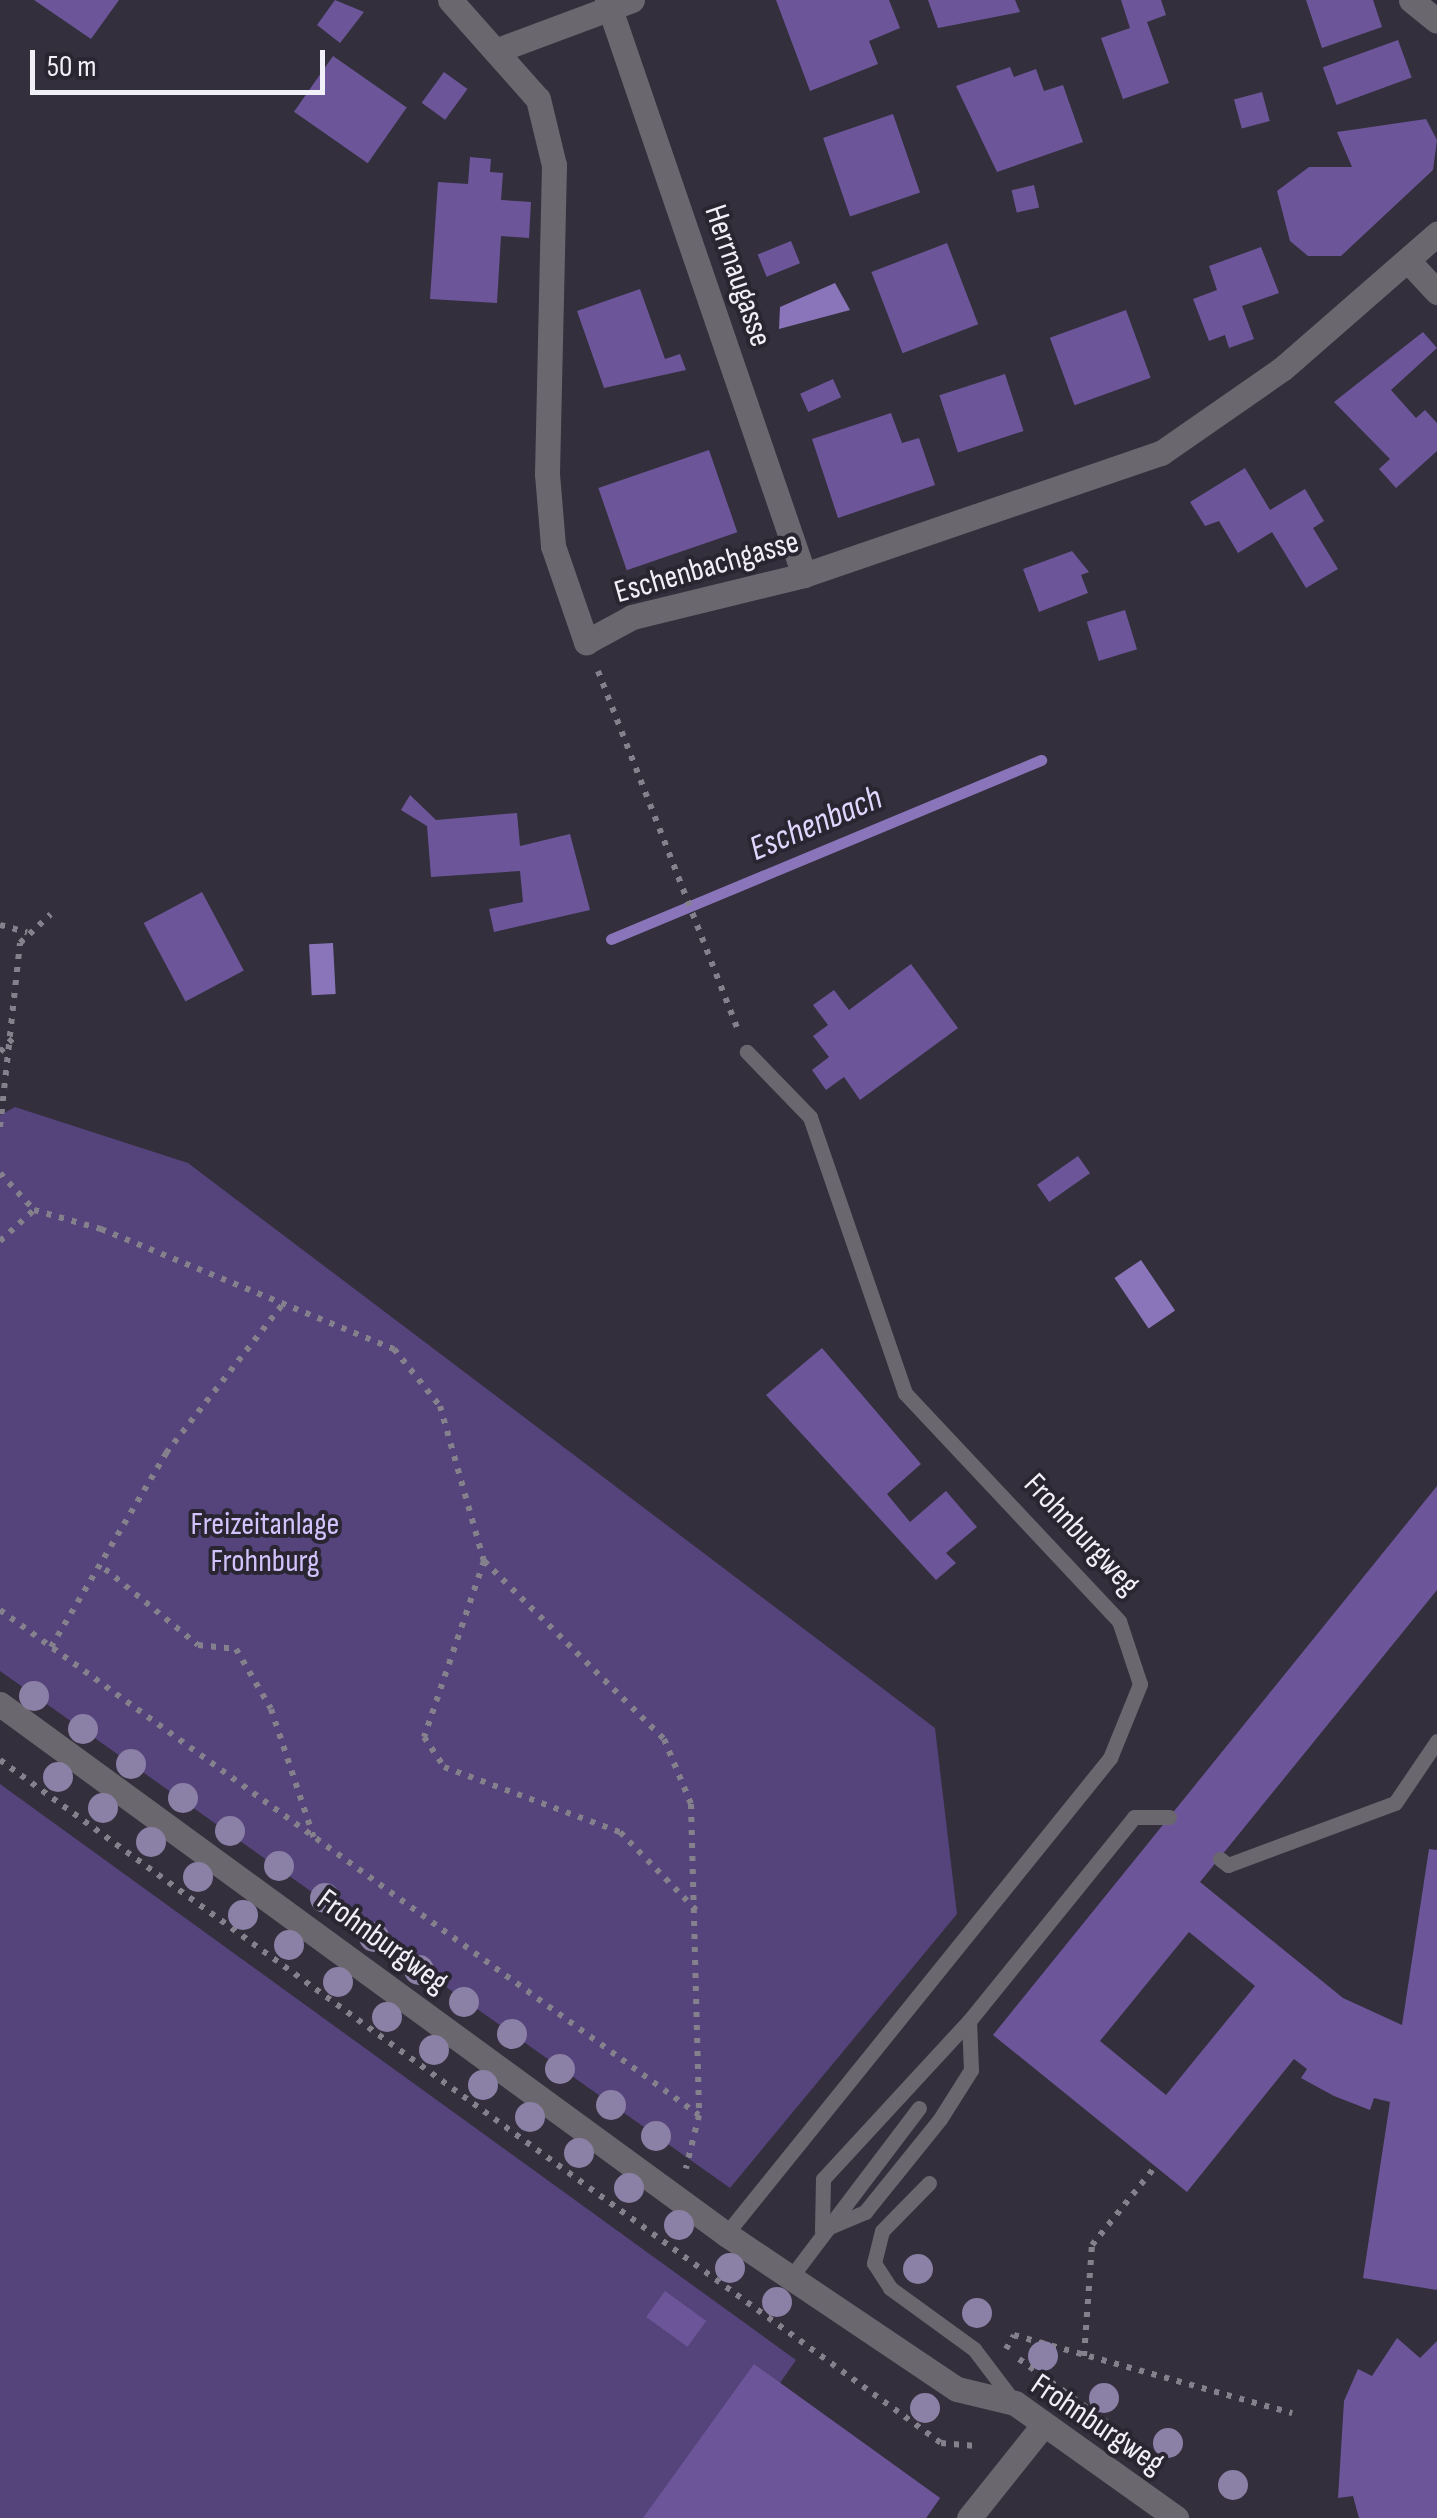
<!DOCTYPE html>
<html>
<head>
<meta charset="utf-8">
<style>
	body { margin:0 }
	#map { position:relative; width:1437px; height:2518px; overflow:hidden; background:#332f3c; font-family:"Sofia Sans Condensed",sans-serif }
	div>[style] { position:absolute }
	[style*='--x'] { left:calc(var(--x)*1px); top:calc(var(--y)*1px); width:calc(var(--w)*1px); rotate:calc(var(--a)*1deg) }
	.green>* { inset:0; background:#55437b }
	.water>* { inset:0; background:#8a75ba; transform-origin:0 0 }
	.stream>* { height:11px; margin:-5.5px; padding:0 5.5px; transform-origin:5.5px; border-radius:5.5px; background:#8a75ba }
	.building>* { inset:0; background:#6c5699; transform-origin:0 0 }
	.path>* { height:6px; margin-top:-3px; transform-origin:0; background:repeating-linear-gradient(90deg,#85818c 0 5px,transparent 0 13px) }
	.lane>* { height:15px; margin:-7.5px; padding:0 7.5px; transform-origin:7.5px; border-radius:7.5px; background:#6a686e }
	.street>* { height:25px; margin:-12.5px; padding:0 12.5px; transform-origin:12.5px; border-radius:12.5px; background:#6a686e }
	.trees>* { width:30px; height:30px; margin:-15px; border-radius:50%; background:#8b80a6 }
	span { translate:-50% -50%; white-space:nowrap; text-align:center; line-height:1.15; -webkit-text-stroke:8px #292632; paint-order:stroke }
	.street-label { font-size:32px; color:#f1eff7 }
	.park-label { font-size:32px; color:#d3c3fc }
	.water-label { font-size:35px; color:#e1d7fe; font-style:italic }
	.scale { position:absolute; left:30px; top:50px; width:295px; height:45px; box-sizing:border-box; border:5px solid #f1eff7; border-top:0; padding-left:12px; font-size:30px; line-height:35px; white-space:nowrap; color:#f1eff7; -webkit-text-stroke:8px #292632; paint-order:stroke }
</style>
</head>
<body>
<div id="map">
	<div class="green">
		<i style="clip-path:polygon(15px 1107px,188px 1163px,935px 1728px,957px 1914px,730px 2188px,0 1671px,0 1115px)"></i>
		<i style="clip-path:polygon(0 1784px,796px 2360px,780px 2383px,940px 2498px,926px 2518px,0 2518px)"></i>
	</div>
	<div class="water">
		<i style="clip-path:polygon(835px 283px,850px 310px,779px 329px,780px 307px)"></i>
		<i style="left:333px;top:943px;width:51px;height:24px;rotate:87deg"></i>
		<i style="left:1141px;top:1260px;width:61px;height:32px;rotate:56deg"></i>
	</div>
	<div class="stream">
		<i style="--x:611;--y:939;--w:466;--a:-22.6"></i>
	</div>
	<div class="building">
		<i style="clip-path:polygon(34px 0,119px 0,91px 39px)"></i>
		<i style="clip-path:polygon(335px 0,364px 12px,340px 43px,317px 25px)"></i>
		<i style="clip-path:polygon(776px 0,889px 0,900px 28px,869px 41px,878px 64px,810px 91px)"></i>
		<i style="clip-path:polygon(928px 0,1015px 0,1020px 12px,938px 28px)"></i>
		<i style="clip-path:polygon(1121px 0,1161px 0,1166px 15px,1147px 22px,1169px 83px,1123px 99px,1101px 38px,1130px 28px)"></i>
		<i style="clip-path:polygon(1306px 0,1373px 0,1382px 27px,1322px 48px)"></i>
		<i style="left:1398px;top:40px;width:40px;height:80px;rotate:70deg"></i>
		<i style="left:333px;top:56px;width:90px;height:68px;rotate:35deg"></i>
		<i style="clip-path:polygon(1010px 67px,1014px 77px,1036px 69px,1044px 91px,1063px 85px,1083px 142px,997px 172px,956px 86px)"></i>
		<i style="left:444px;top:72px;width:29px;height:38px;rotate:36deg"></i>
		<i style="left:1262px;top:92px;width:30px;height:29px;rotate:75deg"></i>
		<i style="left:893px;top:114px;width:83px;height:74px;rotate:71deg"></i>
		<i style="clip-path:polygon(1426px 119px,1437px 140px,1433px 170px,1341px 256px,1308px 256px,1290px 241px,1277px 191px,1309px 167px,1352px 167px,1337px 132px)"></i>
		<i style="clip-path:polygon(470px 157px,491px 159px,490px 172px,503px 173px,501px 200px,531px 202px,529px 238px,501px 236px,497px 303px,430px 299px,438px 182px,468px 184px)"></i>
		<i style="left:1034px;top:185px;width:23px;height:23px;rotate:77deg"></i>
		<i style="left:791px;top:241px;width:24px;height:36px;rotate:68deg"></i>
		<i style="left:947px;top:243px;width:87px;height:81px;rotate:69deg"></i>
		<i style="clip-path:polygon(1261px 247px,1279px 293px,1242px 306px,1254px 339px,1229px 348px,1225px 335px,1209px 341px,1193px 299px,1217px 290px,1209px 266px)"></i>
		<i style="clip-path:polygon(640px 289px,665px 359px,680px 354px,686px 370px,604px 388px,577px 311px)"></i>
		<i style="left:1126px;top:310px;width:72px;height:81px;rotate:70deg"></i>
		<i style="clip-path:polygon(1423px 332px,1437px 348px,1391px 390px,1416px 418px,1425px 410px,1437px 423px,1437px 451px,1396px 488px,1379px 469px,1390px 459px,1334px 402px)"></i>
		<i style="left:1005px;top:374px;width:60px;height:69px;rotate:72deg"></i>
		<i style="left:833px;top:379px;width:20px;height:36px;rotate:66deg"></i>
		<i style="clip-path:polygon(891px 413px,902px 443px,919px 438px,935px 485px,838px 518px,812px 439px)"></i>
		<i style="left:709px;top:450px;width:87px;height:117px;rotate:71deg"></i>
		<i style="clip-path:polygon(1245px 468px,1270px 510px,1305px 489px,1324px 521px,1313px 528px,1338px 569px,1306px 588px,1272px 532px,1238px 553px,1219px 521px,1205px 526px,1190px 502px)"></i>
		<i style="clip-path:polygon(1072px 551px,1089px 572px,1081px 575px,1088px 593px,1039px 612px,1023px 569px)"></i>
		<i style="left:1125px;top:610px;width:41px;height:40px;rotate:73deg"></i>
		<i style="clip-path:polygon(410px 795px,436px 820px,517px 813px,520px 846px,570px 834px,590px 910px,494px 932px,489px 909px,523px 902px,520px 871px,431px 877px,427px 826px,401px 810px)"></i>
		<i style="left:202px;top:892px;width:89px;height:66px;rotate:62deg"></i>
		<i style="clip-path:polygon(911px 964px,958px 1028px,860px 1100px,844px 1077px,826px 1090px,812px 1070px,829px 1057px,813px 1036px,828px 1025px,813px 1005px,834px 990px,849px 1010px)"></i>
		<i style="left:1078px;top:1156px;width:21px;height:50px;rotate:55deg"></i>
		<i style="clip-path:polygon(822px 1348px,921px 1464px,887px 1494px,910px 1522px,946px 1491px,977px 1527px,946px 1553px,956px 1563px,936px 1580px,766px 1395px)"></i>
		<i style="clip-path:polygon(evenodd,1437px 1486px,1437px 1590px,1200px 1882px,1343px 1998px,1402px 2025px,1429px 1849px,1437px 1850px,1437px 2290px,1363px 2278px,1390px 2102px,1374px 2098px,1370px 2110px,1334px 2096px,1301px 2078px,1307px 2069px,1294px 2059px,1187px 2192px,993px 2035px,1437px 1486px,1189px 1932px,1255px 1986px,1166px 2095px,1100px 2041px,1189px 1932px)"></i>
		<i style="left:665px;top:2291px;width:51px;height:32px;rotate:36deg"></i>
		<i style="clip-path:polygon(1397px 2338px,1420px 2358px,1437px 2341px,1437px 2518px,1359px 2518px,1353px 2496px,1338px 2498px,1344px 2401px,1358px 2369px,1372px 2376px)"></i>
		<i style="clip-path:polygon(754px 2364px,940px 2498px,926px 2518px,643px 2518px)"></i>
	</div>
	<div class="path">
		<i style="--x:598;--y:671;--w:383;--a:68.7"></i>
		<i style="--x:0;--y:925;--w:28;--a:15"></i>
		<i style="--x:0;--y:1052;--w:19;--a:-47"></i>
		<i style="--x:0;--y:1127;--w:185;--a:-83.8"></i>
		<i style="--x:20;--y:943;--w:42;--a:-43.1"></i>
		<i style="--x:0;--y:1173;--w:50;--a:47.4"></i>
		<i style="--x:34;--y:1210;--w:70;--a:15.8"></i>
		<i style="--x:101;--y:1229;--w:317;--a:22.3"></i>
		<i style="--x:394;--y:1349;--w:73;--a:51.1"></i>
		<i style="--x:440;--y:1406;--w:161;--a:74.2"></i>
		<i style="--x:484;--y:1561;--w:253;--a:44.7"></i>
		<i style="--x:664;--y:1739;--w:70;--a:67.4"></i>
		<i style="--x:691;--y:1804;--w:311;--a:88.5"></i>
		<i style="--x:0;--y:1241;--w:46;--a:-42.4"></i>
		<i style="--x:484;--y:1561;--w:186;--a:108.8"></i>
		<i style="--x:424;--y:1737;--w:36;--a:56"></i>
		<i style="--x:444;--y:1767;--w:188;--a:20.3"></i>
		<i style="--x:620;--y:1832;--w:109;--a:45.7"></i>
		<i style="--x:105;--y:1569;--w:120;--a:39.3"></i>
		<i style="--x:198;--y:1645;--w:38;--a:6"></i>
		<i style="--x:236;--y:1649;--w:69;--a:59.7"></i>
		<i style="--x:271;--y:1709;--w:139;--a:71.6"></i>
		<i style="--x:0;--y:1610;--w:862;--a:35.85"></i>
		<i style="--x:699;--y:2115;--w:55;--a:103.8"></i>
		<i style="--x:51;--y:1647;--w:226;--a:-59.3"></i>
		<i style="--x:166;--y:1453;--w:189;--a:-51.9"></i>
		<i style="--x:0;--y:1760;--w:1163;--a:35.97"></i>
		<i style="--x:941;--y:2443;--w:38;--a:5"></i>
		<i style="--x:1006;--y:2349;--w:16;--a:-60"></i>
		<i style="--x:1014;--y:2335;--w:289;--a:15.7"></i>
		<i style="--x:1084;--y:2356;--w:111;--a:-85.9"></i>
		<i style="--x:1092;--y:2245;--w:100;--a:-51.1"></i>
		<i style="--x:1019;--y:2359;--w:118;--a:35.7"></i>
	</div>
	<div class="lane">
		<i style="--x:1220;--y:1859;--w:10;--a:37"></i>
		<i style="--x:1228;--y:1865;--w:178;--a:-20.4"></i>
		<i style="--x:1395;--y:1803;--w:75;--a:-55.9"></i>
		<i style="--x:929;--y:2183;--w:67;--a:134.4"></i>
		<i style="--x:882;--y:2231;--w:33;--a:104"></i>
		<i style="--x:874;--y:2263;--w:30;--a:57"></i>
		<i style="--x:890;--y:2288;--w:104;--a:36"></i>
		<i style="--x:974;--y:2349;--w:68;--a:52.8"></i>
		<i style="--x:822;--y:2230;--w:51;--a:-88.9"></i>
		<i style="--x:823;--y:2179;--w:215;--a:-47.3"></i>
		<i style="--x:969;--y:2021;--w:262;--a:-51"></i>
		<i style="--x:1134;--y:1817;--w:35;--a:0"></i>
		<i style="--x:822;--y:2230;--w:47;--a:-22.7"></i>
		<i style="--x:865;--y:2212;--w:119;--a:-51.1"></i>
		<i style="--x:940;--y:2119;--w:58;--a:-57.7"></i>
		<i style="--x:971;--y:2070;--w:49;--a:-92.3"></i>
		<i style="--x:726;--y:2234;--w:612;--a:-51.11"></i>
		<i style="--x:1110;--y:1758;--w:80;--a:-67.9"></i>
		<i style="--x:1140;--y:1684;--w:66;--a:-108.4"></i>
		<i style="--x:1119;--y:1621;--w:313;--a:-133.2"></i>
		<i style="--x:905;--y:1393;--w:292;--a:-109"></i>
		<i style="--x:810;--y:1117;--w:91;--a:-134.1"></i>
		<i style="--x:791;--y:2277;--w:212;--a:-52.9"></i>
	</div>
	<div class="street">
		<i style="--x:450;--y:0;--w:132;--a:48.4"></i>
		<i style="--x:538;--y:99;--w:68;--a:76.4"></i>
		<i style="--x:554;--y:165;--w:309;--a:91.3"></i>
		<i style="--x:547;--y:474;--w:72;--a:85.2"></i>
		<i style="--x:553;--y:546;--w:102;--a:71"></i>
		<i style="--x:586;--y:642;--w:52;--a:-28.5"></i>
		<i style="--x:632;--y:617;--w:177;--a:-13.7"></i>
		<i style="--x:804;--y:575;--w:377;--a:-18.9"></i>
		<i style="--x:1161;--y:453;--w:147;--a:-34.8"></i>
		<i style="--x:1282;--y:369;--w:206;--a:-41.1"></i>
		<i style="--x:607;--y:0;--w:608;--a:71.09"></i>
		<i style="--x:1411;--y:0;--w:33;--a:39"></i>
		<i style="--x:498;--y:50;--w:143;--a:-20.5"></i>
		<i style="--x:1410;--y:263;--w:40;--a:47"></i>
		<i style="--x:0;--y:1704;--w:899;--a:36.13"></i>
		<i style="--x:726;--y:2234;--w:278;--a:33.9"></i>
		<i style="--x:957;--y:2389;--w:60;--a:13.6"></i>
		<i style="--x:1015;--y:2403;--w:198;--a:35.5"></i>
		<i style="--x:969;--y:2518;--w:120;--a:-51.4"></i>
	</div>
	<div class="trees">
		<i style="left:34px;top:1696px"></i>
		<i style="left:83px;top:1729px"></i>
		<i style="left:131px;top:1764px"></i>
		<i style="left:58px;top:1777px"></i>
		<i style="left:183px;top:1798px"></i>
		<i style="left:103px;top:1808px"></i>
		<i style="left:230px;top:1831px"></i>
		<i style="left:151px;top:1842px"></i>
		<i style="left:279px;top:1866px"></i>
		<i style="left:198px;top:1877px"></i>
		<i style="left:325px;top:1898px"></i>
		<i style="left:243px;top:1915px"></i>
		<i style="left:374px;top:1937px"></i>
		<i style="left:289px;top:1945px"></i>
		<i style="left:419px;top:1970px"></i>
		<i style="left:338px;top:1982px"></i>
		<i style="left:464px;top:2002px"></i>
		<i style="left:387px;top:2017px"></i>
		<i style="left:512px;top:2034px"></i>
		<i style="left:434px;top:2050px"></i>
		<i style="left:560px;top:2069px"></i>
		<i style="left:483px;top:2085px"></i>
		<i style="left:611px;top:2105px"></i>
		<i style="left:530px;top:2117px"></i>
		<i style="left:656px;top:2136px"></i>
		<i style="left:579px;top:2153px"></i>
		<i style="left:629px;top:2188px"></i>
		<i style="left:679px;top:2225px"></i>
		<i style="left:730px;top:2268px"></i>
		<i style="left:918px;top:2269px"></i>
		<i style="left:777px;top:2302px"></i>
		<i style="left:977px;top:2313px"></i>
		<i style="left:1043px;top:2356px"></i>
		<i style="left:1104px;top:2398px"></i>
		<i style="left:925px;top:2408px"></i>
		<i style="left:1168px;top:2443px"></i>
		<i style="left:1233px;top:2485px"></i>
	</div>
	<div class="street-label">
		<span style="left:737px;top:276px;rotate:71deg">Herrnaugasse</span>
		<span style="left:707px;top:568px;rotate:-16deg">Eschenbachgasse</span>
		<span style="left:1081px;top:1535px;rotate:47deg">Frohnburgweg</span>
		<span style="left:382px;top:1942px;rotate:36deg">Frohnburgweg</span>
		<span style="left:1097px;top:2425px;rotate:34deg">Frohnburgweg</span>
	</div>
	<div class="park-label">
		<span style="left:265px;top:1544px">Freizeitanlage<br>Frohnburg</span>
	</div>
	<div class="water-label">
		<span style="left:816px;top:824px;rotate:-23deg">Eschenbach</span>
	</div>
	<div class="scale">50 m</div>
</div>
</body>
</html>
